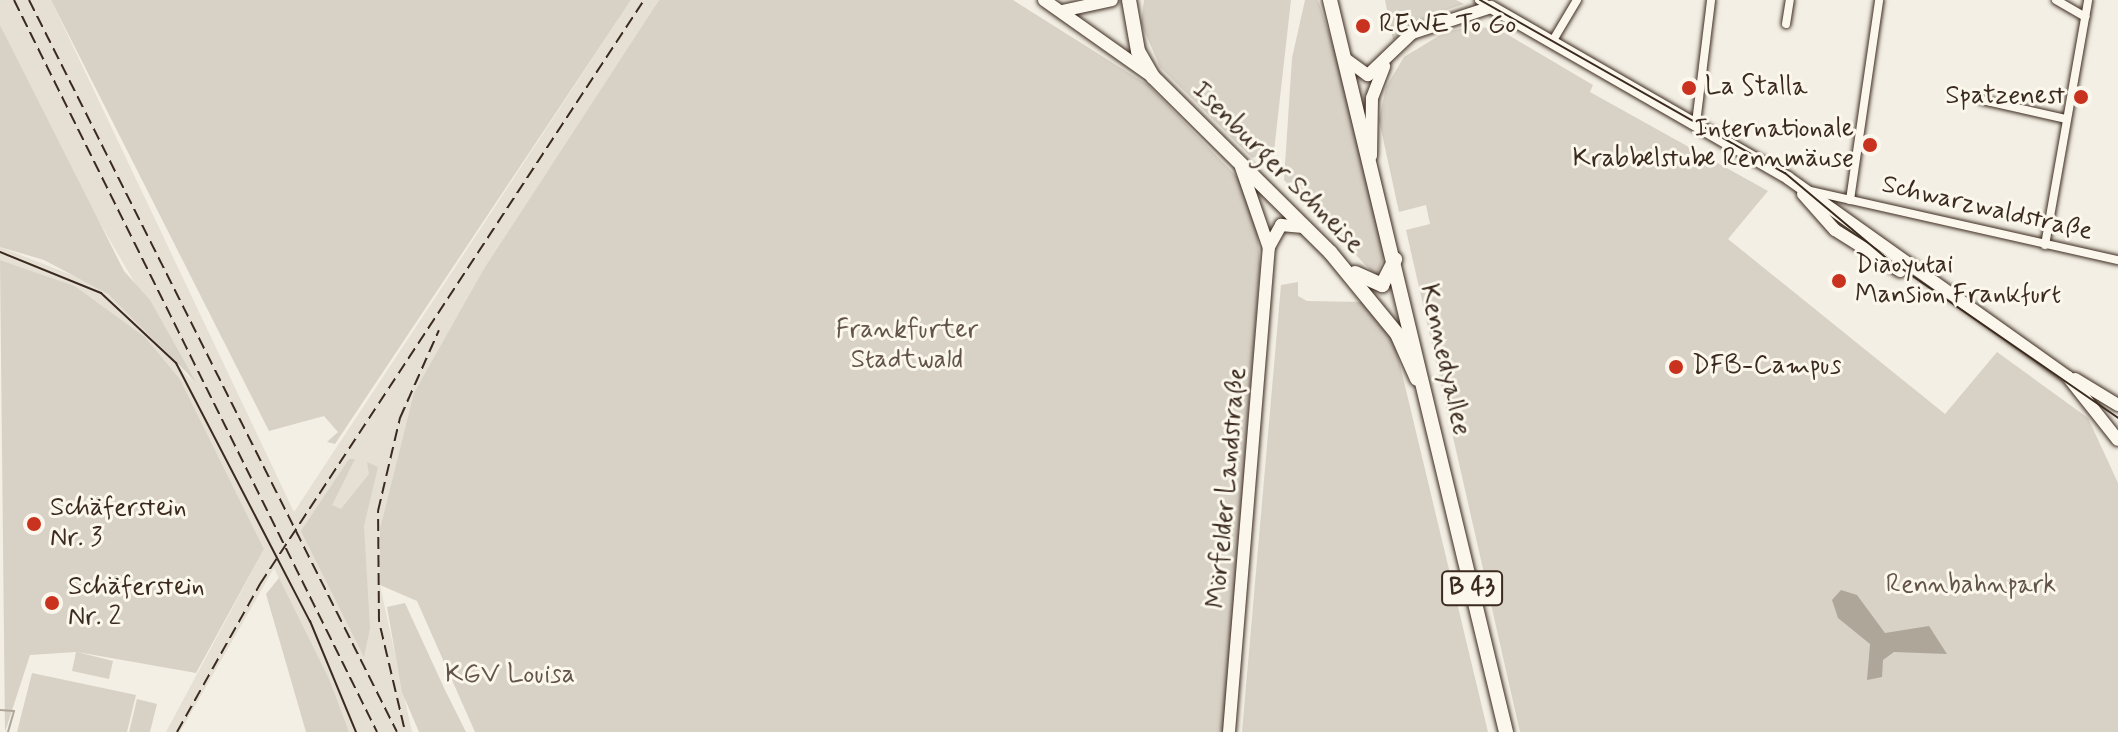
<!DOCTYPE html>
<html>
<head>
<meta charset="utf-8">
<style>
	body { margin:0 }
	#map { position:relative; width:2118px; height:732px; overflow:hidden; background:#f3efe4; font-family:Mynerve,sans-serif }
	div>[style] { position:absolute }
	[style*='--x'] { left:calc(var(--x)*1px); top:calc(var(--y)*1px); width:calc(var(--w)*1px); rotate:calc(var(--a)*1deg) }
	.built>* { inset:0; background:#e5dfd4 }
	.green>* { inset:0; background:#d8d1c6 }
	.water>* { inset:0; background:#afa69a }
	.stream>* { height:2px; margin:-1px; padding:0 1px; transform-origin:1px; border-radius:1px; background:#afa69a }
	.roads { filter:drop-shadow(0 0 2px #3b2a1e) drop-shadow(0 0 2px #3b2a1e) }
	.minor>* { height:8px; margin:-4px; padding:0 4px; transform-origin:4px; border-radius:4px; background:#fbf7ec }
	.secondary>* { height:12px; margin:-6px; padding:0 6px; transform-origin:6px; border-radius:6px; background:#fbf7ec }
	.primary>* { height:14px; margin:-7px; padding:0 7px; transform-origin:7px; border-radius:7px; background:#fbf7ec }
	.tram>* { height:2px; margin:-1px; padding:0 1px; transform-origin:1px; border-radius:1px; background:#3b2a1e }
	.rail>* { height:2px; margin-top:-1px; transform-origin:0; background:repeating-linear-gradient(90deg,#3b2a1e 0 12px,transparent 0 18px) }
	.dots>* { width:22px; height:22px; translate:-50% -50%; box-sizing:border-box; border:4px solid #fbf7ec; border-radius:50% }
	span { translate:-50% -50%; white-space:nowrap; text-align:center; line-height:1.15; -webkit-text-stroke:6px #fbf7ec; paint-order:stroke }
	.shield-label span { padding:2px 6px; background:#fbf7ec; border:2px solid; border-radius:6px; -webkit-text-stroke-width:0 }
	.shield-label { font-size:24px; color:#3b2a1e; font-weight:700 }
	.poi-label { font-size:26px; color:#3b2a1e }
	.left { translate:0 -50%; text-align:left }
	.right { translate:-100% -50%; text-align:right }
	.street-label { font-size:26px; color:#3b2a1e }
	.park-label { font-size:26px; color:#625448 }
</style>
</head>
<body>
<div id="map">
	<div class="built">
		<i style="clip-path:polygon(0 0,51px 0,294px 512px,631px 0,659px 0,485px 267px,380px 585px,412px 732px,349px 732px,274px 568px,180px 732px,166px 732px,264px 549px,180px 379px,145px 337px,75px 286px,0 260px,0 247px,92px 283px,141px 319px,193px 383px,69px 170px,0 25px)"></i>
	</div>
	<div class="green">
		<i style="clip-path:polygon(51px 0,631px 0,335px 444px,327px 442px,338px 432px,324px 416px,269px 431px)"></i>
		<i style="clip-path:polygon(659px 0,1013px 0,1148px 85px,1240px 180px,1257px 231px,1260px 266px,1224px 732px,475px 732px,417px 601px,380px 585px,380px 529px,414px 393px,485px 267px)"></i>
		<i style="clip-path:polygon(1144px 0,1291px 0,1274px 151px,1252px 158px,1160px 67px,1141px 23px)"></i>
		<i style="clip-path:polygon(1305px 0,1318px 0,1355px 112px,1385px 254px,1376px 276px,1284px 180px,1292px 58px)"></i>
		<i style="clip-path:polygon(1385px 0,1456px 0,1464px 4px,1429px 16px,1393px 40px)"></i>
		<i style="clip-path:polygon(0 25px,124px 271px,150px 300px,196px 382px,108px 294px,44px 260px,0 247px)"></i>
		<i style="clip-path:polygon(1474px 26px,1500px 30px,1593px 85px,1590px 92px,1768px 191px,1728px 239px,1945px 414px,1997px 352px,2088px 418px,2118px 483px,2118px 732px,1520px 732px,1406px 230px,1430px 224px,1426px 205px,1399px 212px,1379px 120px,1386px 87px,1404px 57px,1445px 32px)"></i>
		<i style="clip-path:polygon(0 260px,75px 286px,145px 337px,180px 379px,264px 549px,196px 673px,77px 652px,113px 661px,109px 679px,72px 671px,76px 652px,30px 655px,5px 732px)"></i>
		<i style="clip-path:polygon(1298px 282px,1298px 296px,1307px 301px,1364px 302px,1393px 336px,1488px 732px,1242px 732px,1281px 285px)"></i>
		<i style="clip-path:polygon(349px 459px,355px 459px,332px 505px,341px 509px,369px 474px,367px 462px,378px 467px,364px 526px,370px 628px,364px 657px,301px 531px)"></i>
		<i style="clip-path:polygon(279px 578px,329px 679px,349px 732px,306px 732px,266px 594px)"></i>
		<i style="clip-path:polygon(405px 603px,445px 690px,466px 732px,419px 732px,402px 692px,387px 607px)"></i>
		<i style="clip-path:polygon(32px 673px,136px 695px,127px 732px,17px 732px)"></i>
		<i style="clip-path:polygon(137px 699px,157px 704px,150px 732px,129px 732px)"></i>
	</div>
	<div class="water">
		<i style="clip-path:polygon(1841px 590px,1857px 595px,1885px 633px,1929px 626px,1947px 654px,1894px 652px,1883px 660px,1882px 677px,1867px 680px,1870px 644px,1838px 618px,1832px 600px)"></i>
	</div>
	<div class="stream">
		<i style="--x:0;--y:710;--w:14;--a:4"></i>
		<i style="--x:14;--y:711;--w:22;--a:106"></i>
	</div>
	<div class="roads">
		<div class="minor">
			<i style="--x:1479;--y:0;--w:14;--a:30"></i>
			<i style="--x:2056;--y:0;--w:34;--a:30"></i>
			<i style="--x:1786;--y:24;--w:24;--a:-81"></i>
			<i style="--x:1552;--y:42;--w:49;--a:-59.2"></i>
			<i style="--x:1982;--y:100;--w:86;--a:12.7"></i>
			<i style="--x:1696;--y:123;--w:124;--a:-83"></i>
			<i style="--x:1811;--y:191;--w:315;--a:12.7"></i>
			<i style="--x:1850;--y:200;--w:202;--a:-81.7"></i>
			<i style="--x:2045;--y:245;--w:249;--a:-80"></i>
		</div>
		<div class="secondary">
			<i style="--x:1044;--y:0;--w:130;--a:35.3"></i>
			<i style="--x:1062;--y:11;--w:51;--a:-12.4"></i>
			<i style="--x:1347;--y:60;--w:26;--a:36"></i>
			<i style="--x:1368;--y:75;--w:61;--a:-43.7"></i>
			<i style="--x:1412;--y:33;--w:83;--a:-18.2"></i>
			<i style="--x:1491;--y:7;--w:343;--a:29.9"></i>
			<i style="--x:1788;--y:178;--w:344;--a:35.4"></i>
			<i style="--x:2068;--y:377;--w:80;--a:51.6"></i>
			<i style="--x:1371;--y:156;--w:58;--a:-89"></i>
			<i style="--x:1372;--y:98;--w:34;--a:-69"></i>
			<i style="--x:1803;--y:194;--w:48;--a:48.4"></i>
			<i style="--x:1835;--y:230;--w:77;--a:32.2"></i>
			<i style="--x:1270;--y:245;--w:23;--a:-61"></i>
			<i style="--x:1281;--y:225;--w:25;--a:5"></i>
			<i style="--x:2075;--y:379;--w:50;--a:31.2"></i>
			<i style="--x:1229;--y:732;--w:486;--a:-85.3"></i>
			<i style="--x:1269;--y:248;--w:86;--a:-109.1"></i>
		</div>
		<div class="primary">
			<i style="--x:1129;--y:0;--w:52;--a:80"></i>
			<i style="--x:1138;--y:51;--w:30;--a:60"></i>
			<i style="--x:1153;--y:77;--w:249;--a:44.7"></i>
			<i style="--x:1330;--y:252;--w:106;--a:50.7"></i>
			<i style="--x:1397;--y:334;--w:49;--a:66"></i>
			<i style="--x:1330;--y:0;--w:753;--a:76.48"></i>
			<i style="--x:1355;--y:273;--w:30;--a:24"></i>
			<i style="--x:1382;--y:285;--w:29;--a:-63"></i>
		</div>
	</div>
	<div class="tram">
		<i style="--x:1480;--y:0;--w:351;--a:29.6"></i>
		<i style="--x:1785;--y:173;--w:131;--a:40"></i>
		<i style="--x:1885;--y:257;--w:283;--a:34.6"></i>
		<i style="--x:0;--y:252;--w:109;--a:22.1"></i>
		<i style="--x:101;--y:293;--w:103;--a:43"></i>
		<i style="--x:176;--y:363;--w:291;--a:62.6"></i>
		<i style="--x:310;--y:621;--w:120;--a:67.5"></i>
	</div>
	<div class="rail">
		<i style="--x:14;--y:0;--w:817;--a:63.62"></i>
		<i style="--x:29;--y:0;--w:819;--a:63.31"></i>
		<i style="--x:404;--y:727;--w:109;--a:-103.3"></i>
		<i style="--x:379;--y:621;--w:110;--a:-90.5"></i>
		<i style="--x:378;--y:511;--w:96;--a:-76.7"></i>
		<i style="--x:400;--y:418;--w:96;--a:-66.1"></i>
		<i style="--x:177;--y:732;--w:170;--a:-60.7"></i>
		<i style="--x:260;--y:584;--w:699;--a:-56.67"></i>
	</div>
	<div class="dots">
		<i style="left:1363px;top:26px;background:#c8321e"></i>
		<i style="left:1689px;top:88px;background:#c8321e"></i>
		<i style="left:2081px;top:97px;background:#c8321e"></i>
		<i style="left:1870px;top:145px;background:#c8321e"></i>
		<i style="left:1839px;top:281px;background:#c8321e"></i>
		<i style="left:1676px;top:367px;background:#c8321e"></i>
		<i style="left:34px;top:524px;background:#c8321e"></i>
		<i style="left:52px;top:603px;background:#c8321e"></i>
	</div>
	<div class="shield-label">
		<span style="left:1472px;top:588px">B 43</span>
	</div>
	<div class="poi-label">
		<span class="left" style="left:1379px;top:26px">REWE To Go</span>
		<span class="left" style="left:1705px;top:88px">La Stalla</span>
		<span class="right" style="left:2065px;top:97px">Spatzenest</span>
		<span class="right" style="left:1854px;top:145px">Internationale<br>Krabbelstube Rennmäuse</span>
		<span class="left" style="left:1855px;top:281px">Diaoyutai<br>Mansion Frankfurt</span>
		<span class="left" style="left:1692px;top:367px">DFB-Campus</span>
		<span class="left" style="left:50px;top:524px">Schäferstein<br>Nr. 3</span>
		<span class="left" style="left:68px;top:603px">Schäferstein<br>Nr. 2</span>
	</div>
	<div class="street-label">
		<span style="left:1277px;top:168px;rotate:45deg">Isenburger Schneise</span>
		<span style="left:1987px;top:209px;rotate:13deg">Schwarzwaldstraße</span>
		<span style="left:1444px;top:360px;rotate:77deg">Kennedyallee</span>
		<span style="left:1228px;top:488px;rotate:-85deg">Mörfelder Landstraße</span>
	</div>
	<div class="park-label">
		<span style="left:907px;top:346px">Frankfurter<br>Stadtwald</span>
		<span style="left:1971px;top:586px">Rennbahnpark</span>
		<span style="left:510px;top:676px">KGV Louisa</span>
	</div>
</div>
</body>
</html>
